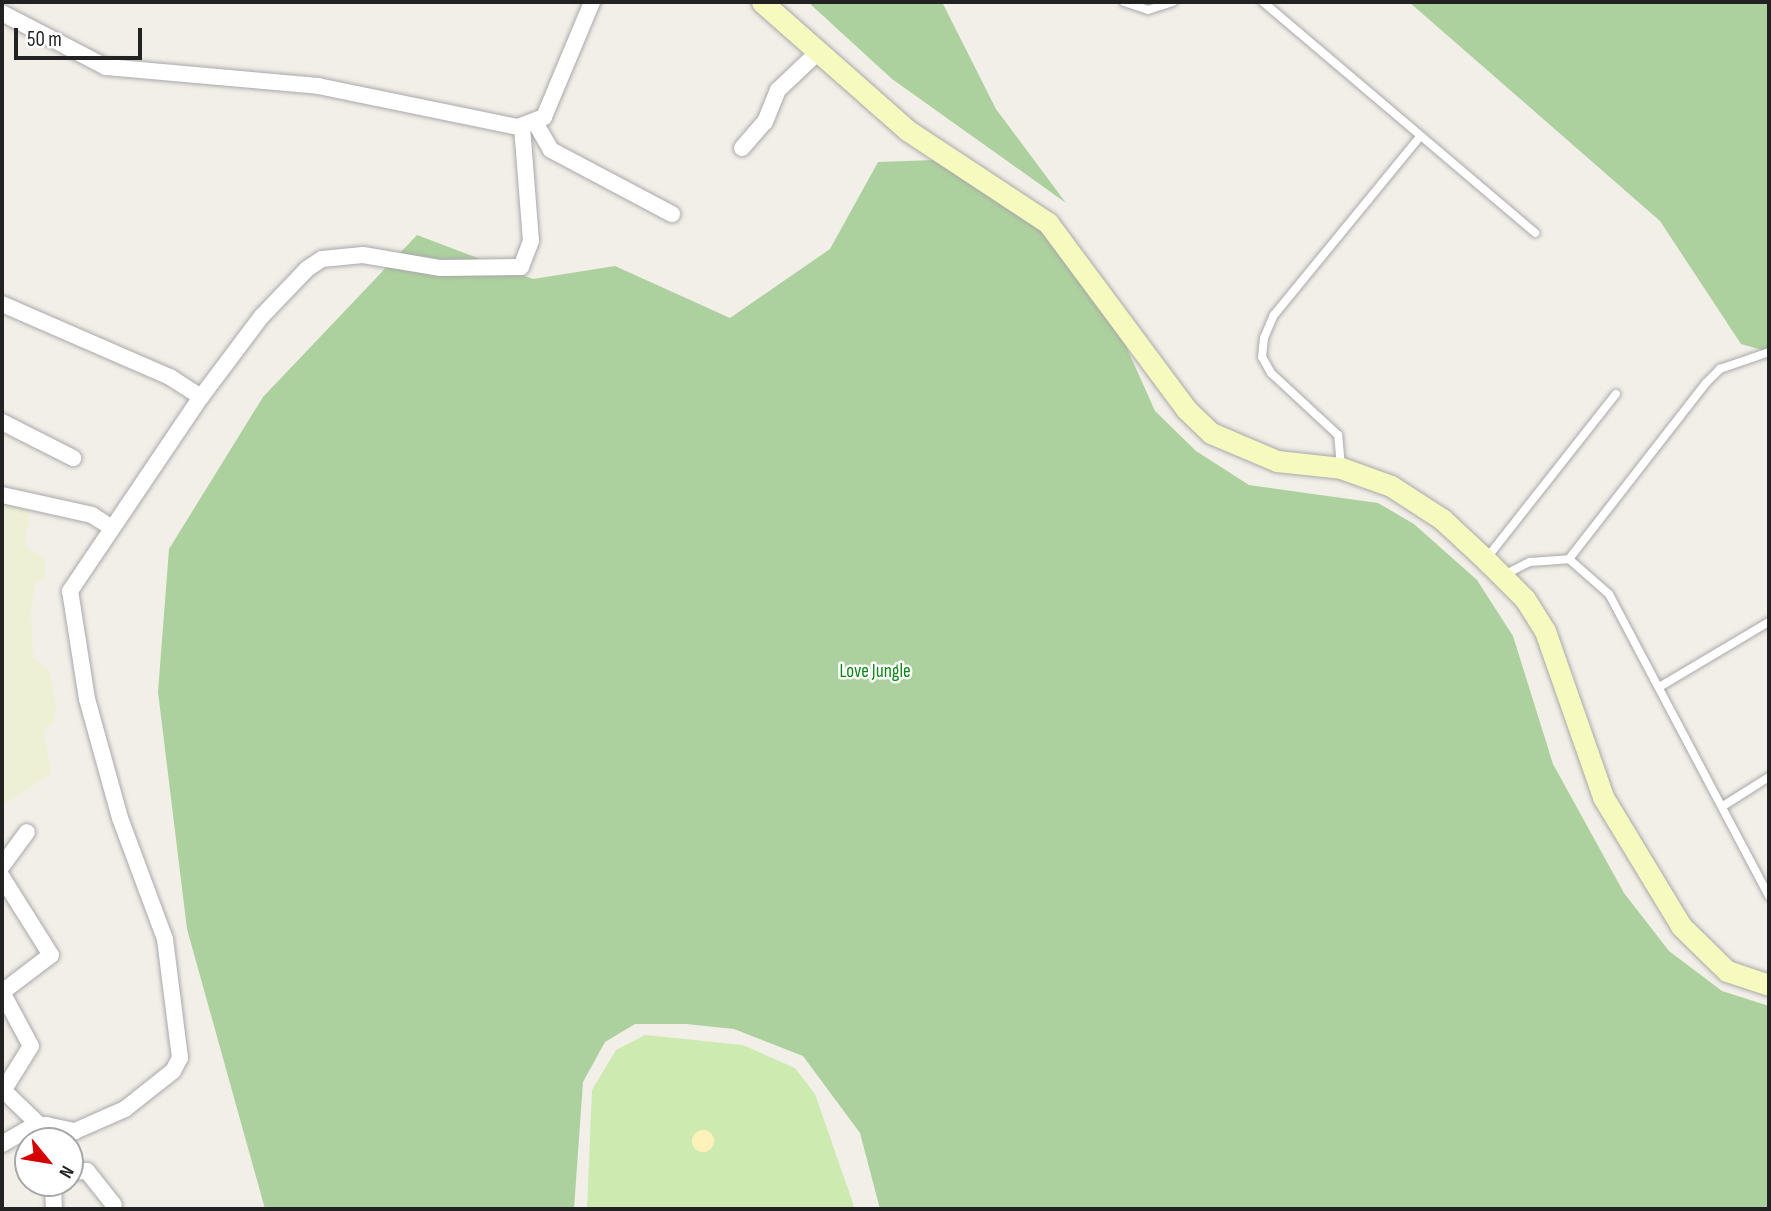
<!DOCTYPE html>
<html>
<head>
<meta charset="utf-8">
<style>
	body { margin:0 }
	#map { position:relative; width:1771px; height:1211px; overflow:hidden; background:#f2efe9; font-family:"Sofia Sans Condensed",sans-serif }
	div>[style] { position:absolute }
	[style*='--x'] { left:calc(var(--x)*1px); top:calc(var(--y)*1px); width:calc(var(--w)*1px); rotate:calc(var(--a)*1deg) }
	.farmland>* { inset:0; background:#eef0d5 }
	.grass>* { inset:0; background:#cdebb0 }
	.forest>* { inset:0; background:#add19e }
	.sand>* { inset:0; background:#fff1ba }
	.round { border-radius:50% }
	.roads { filter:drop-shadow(0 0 2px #a9a9a9) drop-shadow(0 0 2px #a9a9a9) }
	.lane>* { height:8px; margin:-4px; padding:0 4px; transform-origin:4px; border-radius:4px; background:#fff }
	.street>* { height:16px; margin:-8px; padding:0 8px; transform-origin:8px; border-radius:8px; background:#fff }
	.secondary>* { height:21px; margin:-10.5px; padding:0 10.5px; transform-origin:10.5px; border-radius:10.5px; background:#f7fabf }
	span { translate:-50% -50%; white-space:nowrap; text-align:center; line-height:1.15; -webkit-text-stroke:5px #fff; paint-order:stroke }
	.park-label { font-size:19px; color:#0c8416 }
	.frame { position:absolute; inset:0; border:4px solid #222; pointer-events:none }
	.north { position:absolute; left:14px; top:1127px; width:70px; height:70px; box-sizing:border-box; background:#fff; border:2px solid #a7a7a7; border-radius:50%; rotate:120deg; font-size:19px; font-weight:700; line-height:28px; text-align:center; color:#222 }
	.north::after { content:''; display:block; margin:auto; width:24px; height:32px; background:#d40000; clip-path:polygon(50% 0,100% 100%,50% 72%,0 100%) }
	.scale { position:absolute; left:14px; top:28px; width:128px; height:32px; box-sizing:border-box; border:4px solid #222; border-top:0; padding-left:9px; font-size:21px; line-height:24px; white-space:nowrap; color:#222; -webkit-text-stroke:5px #fff; paint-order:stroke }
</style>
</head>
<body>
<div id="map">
	<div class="farmland">
		<i style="clip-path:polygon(2px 500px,31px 504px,25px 546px,45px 558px,45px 577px,36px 583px,31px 607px,33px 657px,50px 671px,56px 705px,54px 723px,44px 729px,51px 774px,3px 805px)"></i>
	</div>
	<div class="grass">
		<i style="clip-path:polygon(645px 1035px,743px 1045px,795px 1068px,815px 1094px,855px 1209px,587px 1209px,592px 1090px,616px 1050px)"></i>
	</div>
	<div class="forest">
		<i style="clip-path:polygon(808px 2px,942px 2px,996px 109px,1066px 203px,892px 79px)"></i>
		<i style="clip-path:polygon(1409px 2px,1769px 2px,1769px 352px,1741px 344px,1660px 221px)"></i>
		<i style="clip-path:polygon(935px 160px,1029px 216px,1117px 326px,1155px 411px,1196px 451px,1249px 485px,1378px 503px,1414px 524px,1477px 580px,1513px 636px,1553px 764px,1624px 893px,1669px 951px,1722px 991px,1769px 1006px,1769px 1209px,880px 1209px,860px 1133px,803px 1056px,734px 1029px,686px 1024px,635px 1024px,605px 1042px,583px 1082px,574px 1209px,265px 1209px,187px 929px,158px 692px,169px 549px,263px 397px,417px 235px,533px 279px,615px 266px,730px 318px,830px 249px,878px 162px)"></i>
	</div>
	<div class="sand">
		<i class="round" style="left:692px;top:1130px;width:22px;height:22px"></i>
	</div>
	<div class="roads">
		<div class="lane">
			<i style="--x:1124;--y:2;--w:25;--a:18"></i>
			<i style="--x:1148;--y:10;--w:26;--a:-18"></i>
			<i style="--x:1263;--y:2;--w:357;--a:40.3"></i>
			<i style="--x:1341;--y:467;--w:32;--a:-95"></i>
			<i style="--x:1338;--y:435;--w:91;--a:-137.2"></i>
			<i style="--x:1271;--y:373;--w:18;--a:-119"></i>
			<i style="--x:1262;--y:357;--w:19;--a:-84"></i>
			<i style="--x:1264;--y:338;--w:25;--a:-67"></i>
			<i style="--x:1274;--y:315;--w:227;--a:-50.7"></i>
			<i style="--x:1486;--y:559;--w:210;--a:-51.8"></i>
			<i style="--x:1569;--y:559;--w:223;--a:-52.1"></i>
			<i style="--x:1706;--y:383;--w:20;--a:-45"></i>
			<i style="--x:1720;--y:369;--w:52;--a:-19.1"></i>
			<i style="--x:1502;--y:576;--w:31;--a:-27"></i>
			<i style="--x:1530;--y:562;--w:39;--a:-4"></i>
			<i style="--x:1569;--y:559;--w:53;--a:41.2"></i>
			<i style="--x:1609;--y:594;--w:342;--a:62.1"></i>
			<i style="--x:1661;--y:686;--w:126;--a:-30.7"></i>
			<i style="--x:1723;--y:806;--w:54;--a:-32.2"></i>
		</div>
		<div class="street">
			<i style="--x:2;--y:13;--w:117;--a:27.4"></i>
			<i style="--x:106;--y:67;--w:213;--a:5.1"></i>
			<i style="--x:318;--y:86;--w:204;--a:11.6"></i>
			<i style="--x:518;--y:127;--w:28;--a:-21"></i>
			<i style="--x:544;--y:117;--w:125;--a:-67.3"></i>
			<i style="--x:536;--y:124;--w:30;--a:60"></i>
			<i style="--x:551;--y:150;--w:137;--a:27.9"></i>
			<i style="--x:742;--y:148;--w:35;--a:-49"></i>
			<i style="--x:765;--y:122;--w:35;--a:-68"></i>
			<i style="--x:778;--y:90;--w:54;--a:-43.5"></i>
			<i style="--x:2;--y:304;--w:183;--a:23.5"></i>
			<i style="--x:170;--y:377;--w:37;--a:33"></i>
			<i style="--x:2;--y:422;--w:80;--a:26.9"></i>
			<i style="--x:2;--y:495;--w:92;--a:12.5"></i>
			<i style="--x:92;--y:515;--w:20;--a:33"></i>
			<i style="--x:2;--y:866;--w:42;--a:-53.7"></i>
			<i style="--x:2;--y:877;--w:92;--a:57.9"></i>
			<i style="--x:51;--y:955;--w:61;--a:142.9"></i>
			<i style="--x:2;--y:992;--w:61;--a:61.8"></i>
			<i style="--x:31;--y:1046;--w:53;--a:121.9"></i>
			<i style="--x:2;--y:1089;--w:75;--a:43.9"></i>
			<i style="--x:2;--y:1144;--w:28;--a:-30"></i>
			<i style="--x:26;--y:1130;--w:21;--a:-14"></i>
			<i style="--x:46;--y:1125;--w:30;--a:12"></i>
			<i style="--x:75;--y:1131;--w:55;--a:-23.7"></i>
			<i style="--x:125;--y:1109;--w:61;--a:-38.4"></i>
			<i style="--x:173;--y:1071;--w:15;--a:-62"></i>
			<i style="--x:180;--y:1058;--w:120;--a:-97.2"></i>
			<i style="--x:165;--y:939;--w:129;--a:-110.4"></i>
			<i style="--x:120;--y:818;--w:123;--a:-105.5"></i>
			<i style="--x:87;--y:699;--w:109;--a:-98.9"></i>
			<i style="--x:70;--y:591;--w:234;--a:-56"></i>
			<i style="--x:201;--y:397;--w:100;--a:-53.1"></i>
			<i style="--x:261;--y:317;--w:66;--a:-46.2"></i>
			<i style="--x:307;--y:269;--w:18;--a:-34"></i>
			<i style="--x:322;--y:259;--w:41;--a:-5.6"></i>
			<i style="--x:363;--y:255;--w:79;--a:9.5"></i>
			<i style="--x:441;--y:268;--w:80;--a:-0.7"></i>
			<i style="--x:521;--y:267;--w:28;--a:-69"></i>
			<i style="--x:531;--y:241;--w:115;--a:-94.5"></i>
			<i style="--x:70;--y:1172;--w:17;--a:-3"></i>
			<i style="--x:87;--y:1171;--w:43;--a:51.5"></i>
			<i style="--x:53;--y:1183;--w:26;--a:88"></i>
		</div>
		<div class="secondary">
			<i style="--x:762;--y:2;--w:193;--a:41.4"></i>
			<i style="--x:907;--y:130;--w:169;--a:33.4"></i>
			<i style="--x:1048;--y:223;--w:232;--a:53.4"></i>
			<i style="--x:1186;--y:409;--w:35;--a:44"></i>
			<i style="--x:1211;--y:433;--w:72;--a:23"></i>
			<i style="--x:1277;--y:461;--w:64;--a:6.2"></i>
			<i style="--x:1341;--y:468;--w:53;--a:19.8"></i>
			<i style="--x:1391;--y:486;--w:61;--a:32.9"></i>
			<i style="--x:1442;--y:519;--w:60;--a:43"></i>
			<i style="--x:1486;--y:560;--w:55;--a:45"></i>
			<i style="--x:1525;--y:599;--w:38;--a:58"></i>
			<i style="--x:1545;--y:631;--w:176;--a:70.7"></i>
			<i style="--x:1603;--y:797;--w:151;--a:58.8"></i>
			<i style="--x:1681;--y:926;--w:64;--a:44.4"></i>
			<i style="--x:1727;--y:971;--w:44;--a:18.4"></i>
		</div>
	</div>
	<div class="park-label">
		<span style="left:875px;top:672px">Love Jungle</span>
	</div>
	<div class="frame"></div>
	<div class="north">N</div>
	<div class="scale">50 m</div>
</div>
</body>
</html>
